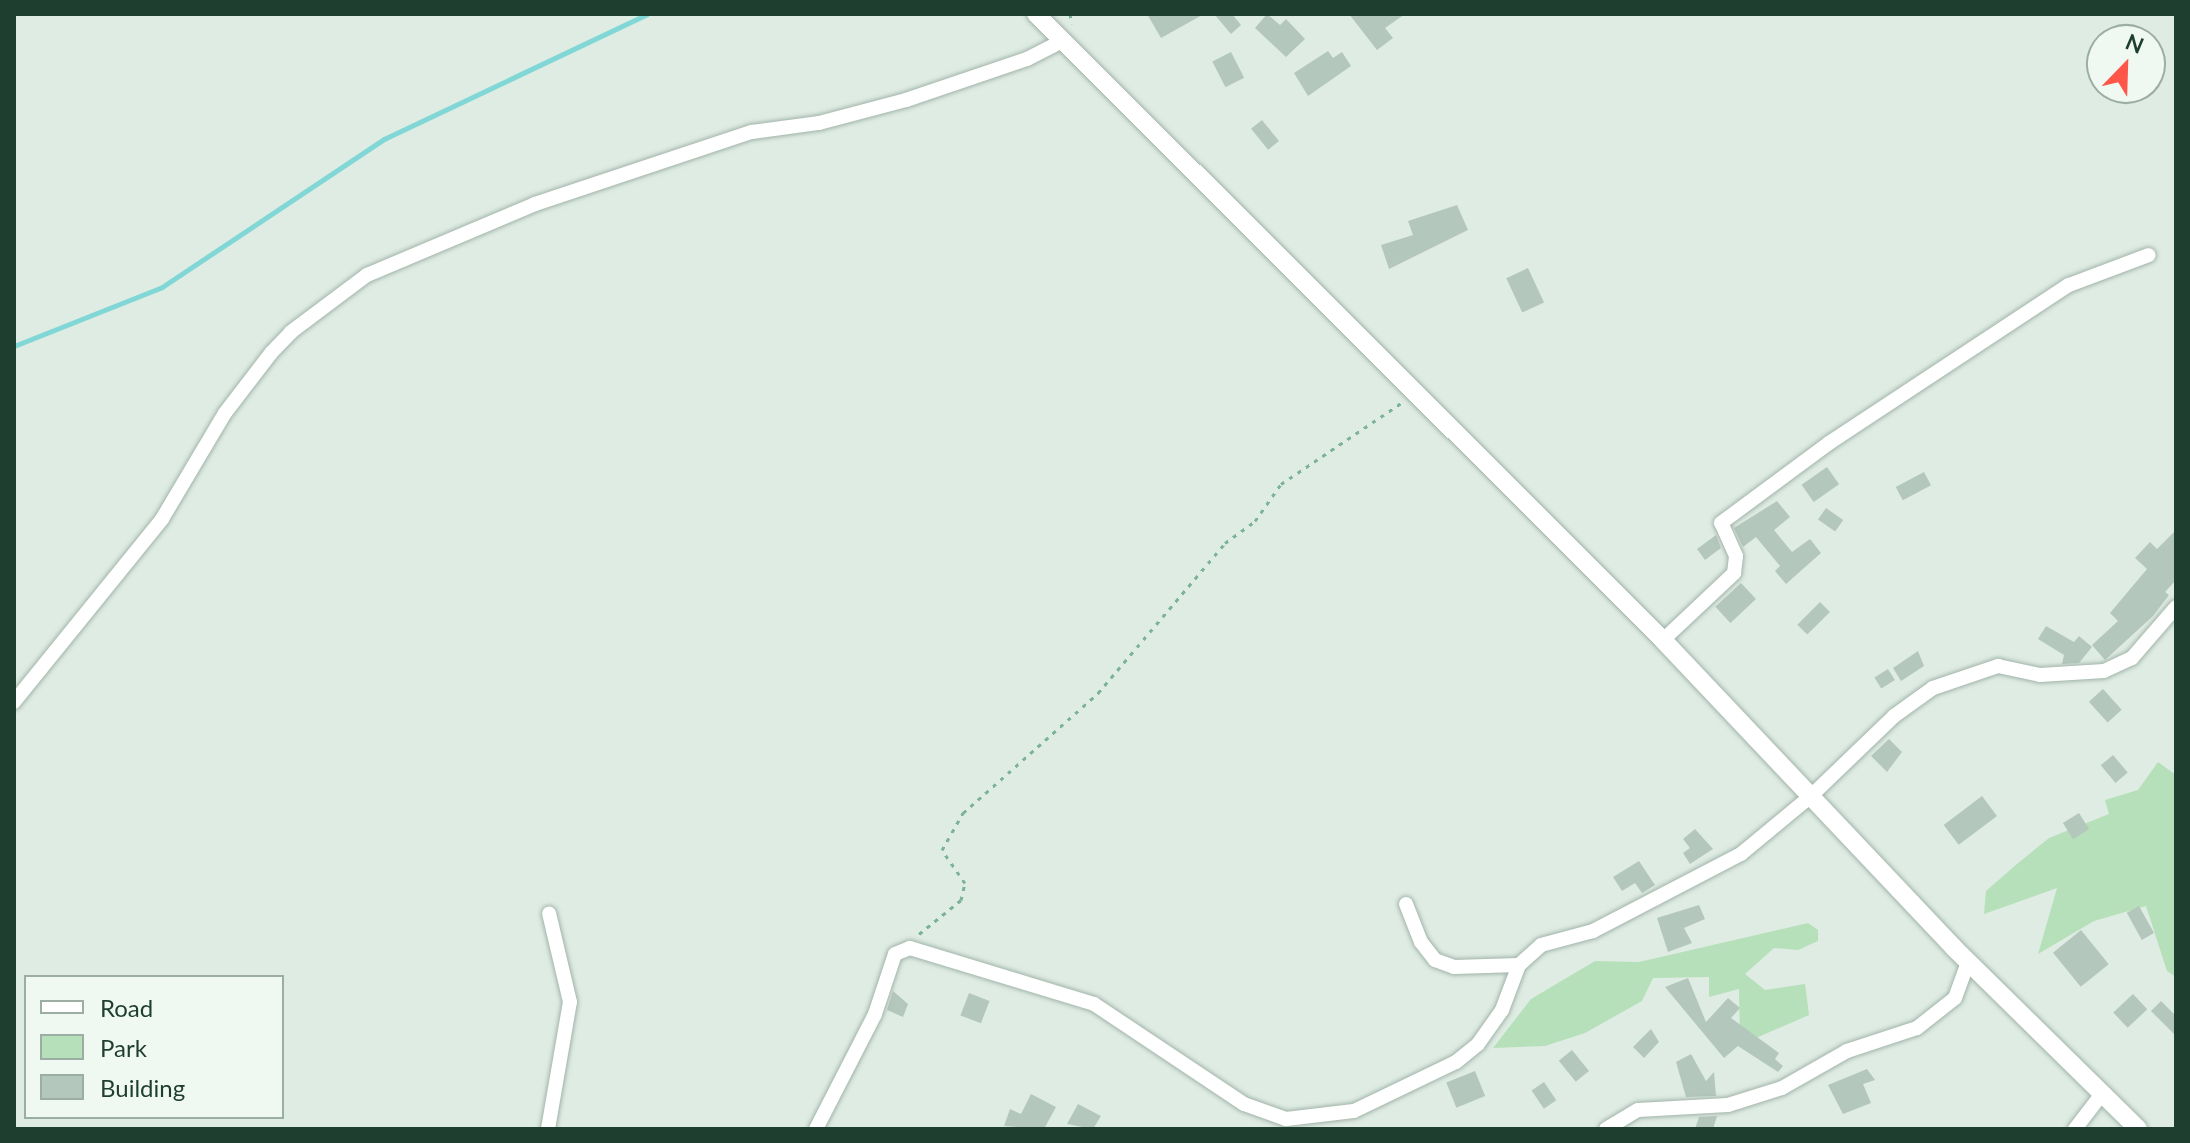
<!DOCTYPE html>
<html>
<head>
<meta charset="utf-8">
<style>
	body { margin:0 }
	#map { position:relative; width:2190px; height:1143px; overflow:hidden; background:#dfece4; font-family:Lato,sans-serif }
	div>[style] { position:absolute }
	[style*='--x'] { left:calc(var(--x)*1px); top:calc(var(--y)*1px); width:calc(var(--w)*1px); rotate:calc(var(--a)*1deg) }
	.green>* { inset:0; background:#b5e0b9 }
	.stream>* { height:5px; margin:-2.5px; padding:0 2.5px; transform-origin:2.5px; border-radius:2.5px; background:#81d7d5 }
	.building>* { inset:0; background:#b4c7bc; transform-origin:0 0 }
	.path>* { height:3px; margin-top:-1.5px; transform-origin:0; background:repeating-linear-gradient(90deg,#7cb398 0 4px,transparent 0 10px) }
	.roads { filter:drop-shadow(0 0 2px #a1b4aa) drop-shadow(0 0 2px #a1b4aa) }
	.minor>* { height:14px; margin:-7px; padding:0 7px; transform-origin:7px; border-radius:7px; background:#fff }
	.secondary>* { height:18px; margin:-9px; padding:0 9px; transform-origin:9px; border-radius:9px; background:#fff }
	span { translate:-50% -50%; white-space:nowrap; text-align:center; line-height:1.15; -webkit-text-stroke:7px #f0f8f2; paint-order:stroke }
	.frame { position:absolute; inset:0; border:16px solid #1e3e30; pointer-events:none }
	.legend { position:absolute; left:24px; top:975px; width:260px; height:144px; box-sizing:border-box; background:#f0f8f2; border:2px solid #9caea4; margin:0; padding:10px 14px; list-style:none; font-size:24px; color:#1e3e30 }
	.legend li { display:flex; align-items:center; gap:16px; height:40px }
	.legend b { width:40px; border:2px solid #9caea4 }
	.north { position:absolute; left:2086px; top:24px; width:80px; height:80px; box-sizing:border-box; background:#f0f8f2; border:2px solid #9caea4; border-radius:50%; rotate:23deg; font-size:22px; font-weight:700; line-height:32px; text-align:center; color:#1e3e30 }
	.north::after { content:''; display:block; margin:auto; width:28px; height:36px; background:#ff564a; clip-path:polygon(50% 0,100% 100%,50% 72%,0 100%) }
</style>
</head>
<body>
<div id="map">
	<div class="green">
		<i style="clip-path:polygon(2158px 762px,2176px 775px,2176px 977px,2167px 971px,2146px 906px,2094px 921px,2038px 954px,2057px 888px,1984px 914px,1986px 891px,2017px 864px,2049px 838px,2109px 814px,2105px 800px,2138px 790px)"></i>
		<i style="clip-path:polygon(1808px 923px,1818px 930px,1818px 941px,1798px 950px,1774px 948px,1745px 974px,1765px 990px,1805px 984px,1809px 1015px,1740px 1045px,1739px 989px,1709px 997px,1709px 977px,1653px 978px,1642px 1001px,1585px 1033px,1545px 1046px,1493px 1048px,1531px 999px,1595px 961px,1639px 962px)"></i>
	</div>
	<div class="stream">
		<i style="--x:14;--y:346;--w:159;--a:-21.7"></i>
		<i style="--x:162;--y:287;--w:267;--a:-33.7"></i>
		<i style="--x:384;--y:139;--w:291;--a:-25.4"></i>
	</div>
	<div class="building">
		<i style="clip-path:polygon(1147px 14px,1204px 14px,1161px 38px)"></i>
		<i style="clip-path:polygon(1214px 14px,1232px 14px,1241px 25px,1231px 34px)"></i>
		<i style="clip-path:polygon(1267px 14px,1280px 25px,1286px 19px,1305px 39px,1286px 57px,1255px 28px)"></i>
		<i style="clip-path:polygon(1349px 14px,1405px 14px,1385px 28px,1393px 38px,1377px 50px)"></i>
		<i style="clip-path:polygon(1328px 51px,1333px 58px,1342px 52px,1351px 66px,1308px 96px,1294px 73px)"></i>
		<i style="left:1231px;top:52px;width:29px;height:21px;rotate:63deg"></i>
		<i style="left:1262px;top:120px;width:27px;height:14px;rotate:51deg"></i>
		<i style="clip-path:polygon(1457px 205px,1468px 230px,1389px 269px,1381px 245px,1413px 235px,1408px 221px)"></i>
		<i style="left:1528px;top:268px;width:38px;height:24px;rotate:65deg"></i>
		<i style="left:1827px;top:467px;width:21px;height:31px;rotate:55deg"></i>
		<i style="left:1924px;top:472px;width:15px;height:32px;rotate:62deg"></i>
		<i style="clip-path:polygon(1777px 501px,1790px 517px,1774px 530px,1792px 552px,1810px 539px,1821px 553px,1786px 584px,1775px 571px,1780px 566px,1756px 537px,1743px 547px,1734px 528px)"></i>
		<i style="left:1826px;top:508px;width:21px;height:14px;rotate:35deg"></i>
		<i style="clip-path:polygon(2176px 530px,2176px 580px,2165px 592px,2169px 595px,2153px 616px,2105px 660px,2092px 645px,2118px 621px,2110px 613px,2147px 569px,2135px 558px,2150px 542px,2157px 549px)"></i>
		<i style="clip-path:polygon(1716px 535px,1721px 548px,1705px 560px,1697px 549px)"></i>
		<i style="left:1741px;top:583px;width:22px;height:35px;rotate:47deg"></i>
		<i style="left:1820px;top:602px;width:14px;height:32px;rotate:45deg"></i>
		<i style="clip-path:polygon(2046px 626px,2074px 642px,2079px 636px,2092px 647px,2079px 663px,2062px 664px,2064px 655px,2038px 639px)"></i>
		<i style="clip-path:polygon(1918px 651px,1924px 666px,1901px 681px,1893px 668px)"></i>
		<i style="left:1888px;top:669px;width:13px;height:16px;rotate:58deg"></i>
		<i style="left:2103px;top:689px;width:28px;height:19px;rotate:48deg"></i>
		<i style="clip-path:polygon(1889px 739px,1902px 752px,1887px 772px,1871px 756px)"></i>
		<i style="left:2113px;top:755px;width:23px;height:16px;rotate:50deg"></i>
		<i style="left:1982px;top:796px;width:25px;height:48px;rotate:53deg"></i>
		<i style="left:2079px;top:813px;width:19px;height:19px;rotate:58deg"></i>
		<i style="clip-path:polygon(1695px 829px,1713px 849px,1690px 864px,1683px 853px,1690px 848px,1683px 839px)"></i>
		<i style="clip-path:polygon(1639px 861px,1655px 885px,1642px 893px,1635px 883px,1622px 891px,1613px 877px)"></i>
		<i style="clip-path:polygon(1699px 905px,1705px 919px,1684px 928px,1692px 943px,1668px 952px,1657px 918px)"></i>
		<i style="left:2139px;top:906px;width:31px;height:14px;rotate:61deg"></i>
		<i style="left:2081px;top:930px;width:44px;height:36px;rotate:51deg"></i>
		<i style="clip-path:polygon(1688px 978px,1706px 1022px,1728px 998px,1740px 1008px,1731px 1018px,1779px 1053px,1775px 1059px,1783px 1066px,1778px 1072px,1738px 1046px,1724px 1058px,1665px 987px)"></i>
		<i style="clip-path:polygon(893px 991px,908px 1004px,903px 1017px,887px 1010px)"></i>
		<i style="left:969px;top:993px;width:22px;height:24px;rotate:21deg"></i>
		<i style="left:2133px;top:994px;width:21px;height:27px;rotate:47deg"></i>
		<i style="clip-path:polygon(2161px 1001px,2176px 1016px,2176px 1036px,2151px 1011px)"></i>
		<i style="clip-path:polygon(1651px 1029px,1659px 1042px,1644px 1058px,1633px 1047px)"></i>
		<i style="left:1572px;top:1050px;width:27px;height:17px;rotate:51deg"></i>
		<i style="clip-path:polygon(1691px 1054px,1706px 1081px,1714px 1072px,1716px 1096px,1686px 1097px,1676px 1062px)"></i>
		<i style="clip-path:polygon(1867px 1069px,1875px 1080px,1863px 1084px,1871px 1103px,1843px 1114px,1828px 1085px)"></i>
		<i style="left:1475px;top:1071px;width:27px;height:31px;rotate:68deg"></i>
		<i style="left:1544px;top:1082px;width:22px;height:15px;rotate:56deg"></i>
		<i style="clip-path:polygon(1031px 1094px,1056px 1107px,1044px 1129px,1004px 1126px,1010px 1109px,1021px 1114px)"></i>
		<i style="clip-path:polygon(1078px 1104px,1101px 1116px,1093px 1129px,1067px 1124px)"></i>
		<i style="clip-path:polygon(1717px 1116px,1713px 1129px,1695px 1129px,1699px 1117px)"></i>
	</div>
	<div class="path">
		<i style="--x:1070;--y:14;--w:10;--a:79"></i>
		<i style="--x:919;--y:934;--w:54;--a:-39"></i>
		<i style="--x:961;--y:900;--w:17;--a:-77"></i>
		<i style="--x:965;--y:883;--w:40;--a:-124.9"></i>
		<i style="--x:942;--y:850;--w:43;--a:-60.4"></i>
		<i style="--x:963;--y:813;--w:181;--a:-41.6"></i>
		<i style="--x:1098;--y:693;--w:197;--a:-49.7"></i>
		<i style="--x:1225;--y:543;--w:37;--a:-36"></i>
		<i style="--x:1255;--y:521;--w:45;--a:-54.9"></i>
		<i style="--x:1281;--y:484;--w:145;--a:-34"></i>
	</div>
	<div class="roads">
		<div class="minor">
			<i style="--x:1663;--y:640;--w:98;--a:-43.3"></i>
			<i style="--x:1734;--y:573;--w:17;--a:-83"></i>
			<i style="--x:1736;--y:556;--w:36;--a:-114"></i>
			<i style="--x:1721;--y:523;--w:134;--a:-36.5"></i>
			<i style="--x:1829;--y:443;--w:287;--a:-33.4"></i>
			<i style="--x:2069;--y:285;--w:85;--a:-20.6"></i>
			<i style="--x:14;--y:702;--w:235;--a:-51"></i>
			<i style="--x:162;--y:519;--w:123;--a:-59.3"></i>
			<i style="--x:225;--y:413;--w:76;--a:-52.5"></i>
			<i style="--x:271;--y:353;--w:29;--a:-46"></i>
			<i style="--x:291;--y:332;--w:95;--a:-36.9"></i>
			<i style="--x:367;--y:275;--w:182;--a:-22.9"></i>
			<i style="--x:535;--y:204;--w:229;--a:-18.4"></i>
			<i style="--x:752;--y:132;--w:68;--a:-7.7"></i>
			<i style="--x:819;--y:123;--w:90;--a:-14.8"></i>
			<i style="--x:906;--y:100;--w:128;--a:-18.7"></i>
			<i style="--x:1027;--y:59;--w:39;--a:-27"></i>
			<i style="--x:1406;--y:904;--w:41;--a:68.5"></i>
			<i style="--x:1421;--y:942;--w:23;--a:52"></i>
			<i style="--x:1435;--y:960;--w:20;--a:20"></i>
			<i style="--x:1454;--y:967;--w:65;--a:-1.8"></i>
			<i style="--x:548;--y:1129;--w:129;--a:-80.2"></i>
			<i style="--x:570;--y:1002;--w:91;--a:-103.3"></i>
			<i style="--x:816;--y:1129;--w:129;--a:-62.8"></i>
			<i style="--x:875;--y:1014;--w:63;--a:-71.6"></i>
			<i style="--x:895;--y:954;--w:16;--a:-22"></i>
			<i style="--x:910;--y:948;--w:192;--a:16.9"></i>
			<i style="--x:1094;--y:1004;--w:180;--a:33.7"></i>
			<i style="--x:1244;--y:1104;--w:45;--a:19.7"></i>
			<i style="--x:1286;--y:1119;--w:68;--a:-6.7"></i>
			<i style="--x:1354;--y:1111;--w:113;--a:-25.7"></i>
			<i style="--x:1456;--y:1062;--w:28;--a:-39"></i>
			<i style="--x:1478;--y:1044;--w:42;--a:-54.8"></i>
			<i style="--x:1502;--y:1010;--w:48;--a:-69.3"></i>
			<i style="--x:1519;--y:965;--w:30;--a:-42"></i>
			<i style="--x:1541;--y:945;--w:54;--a:-15.1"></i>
			<i style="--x:1593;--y:931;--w:167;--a:-27.5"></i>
			<i style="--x:1741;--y:854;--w:92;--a:-39.7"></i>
			<i style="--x:1812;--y:795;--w:114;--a:-43.9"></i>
			<i style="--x:1894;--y:716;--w:48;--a:-35.7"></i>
			<i style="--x:1933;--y:688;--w:69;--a:-18.7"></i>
			<i style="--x:1998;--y:666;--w:43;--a:12.1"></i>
			<i style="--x:2040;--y:675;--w:64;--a:-3.6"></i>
			<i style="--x:2104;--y:671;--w:31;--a:-25"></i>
			<i style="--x:2132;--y:658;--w:67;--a:-49.2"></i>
			<i style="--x:1606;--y:1129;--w:37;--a:-31"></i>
			<i style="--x:1638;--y:1110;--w:90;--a:-3.2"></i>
			<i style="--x:1728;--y:1105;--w:57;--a:-17.5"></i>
			<i style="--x:1782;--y:1088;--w:75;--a:-29.6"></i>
			<i style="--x:1847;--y:1051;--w:74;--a:-18.2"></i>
			<i style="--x:1917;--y:1028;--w:48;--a:-38.3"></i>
			<i style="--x:1955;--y:998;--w:38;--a:-70"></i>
			<i style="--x:2075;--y:1129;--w:44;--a:-52.4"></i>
		</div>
		<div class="secondary">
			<i style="--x:1036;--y:14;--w:886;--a:44.95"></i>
			<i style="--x:1663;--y:640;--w:424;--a:46.6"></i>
			<i style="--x:1954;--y:948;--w:258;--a:44.5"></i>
		</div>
	</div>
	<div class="frame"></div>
	<ul class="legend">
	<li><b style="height:10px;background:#fff"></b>Road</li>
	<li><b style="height:22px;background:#b5e0b9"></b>Park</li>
	<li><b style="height:22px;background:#b4c7bc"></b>Building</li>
	</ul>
	<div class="north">N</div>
</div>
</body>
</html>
